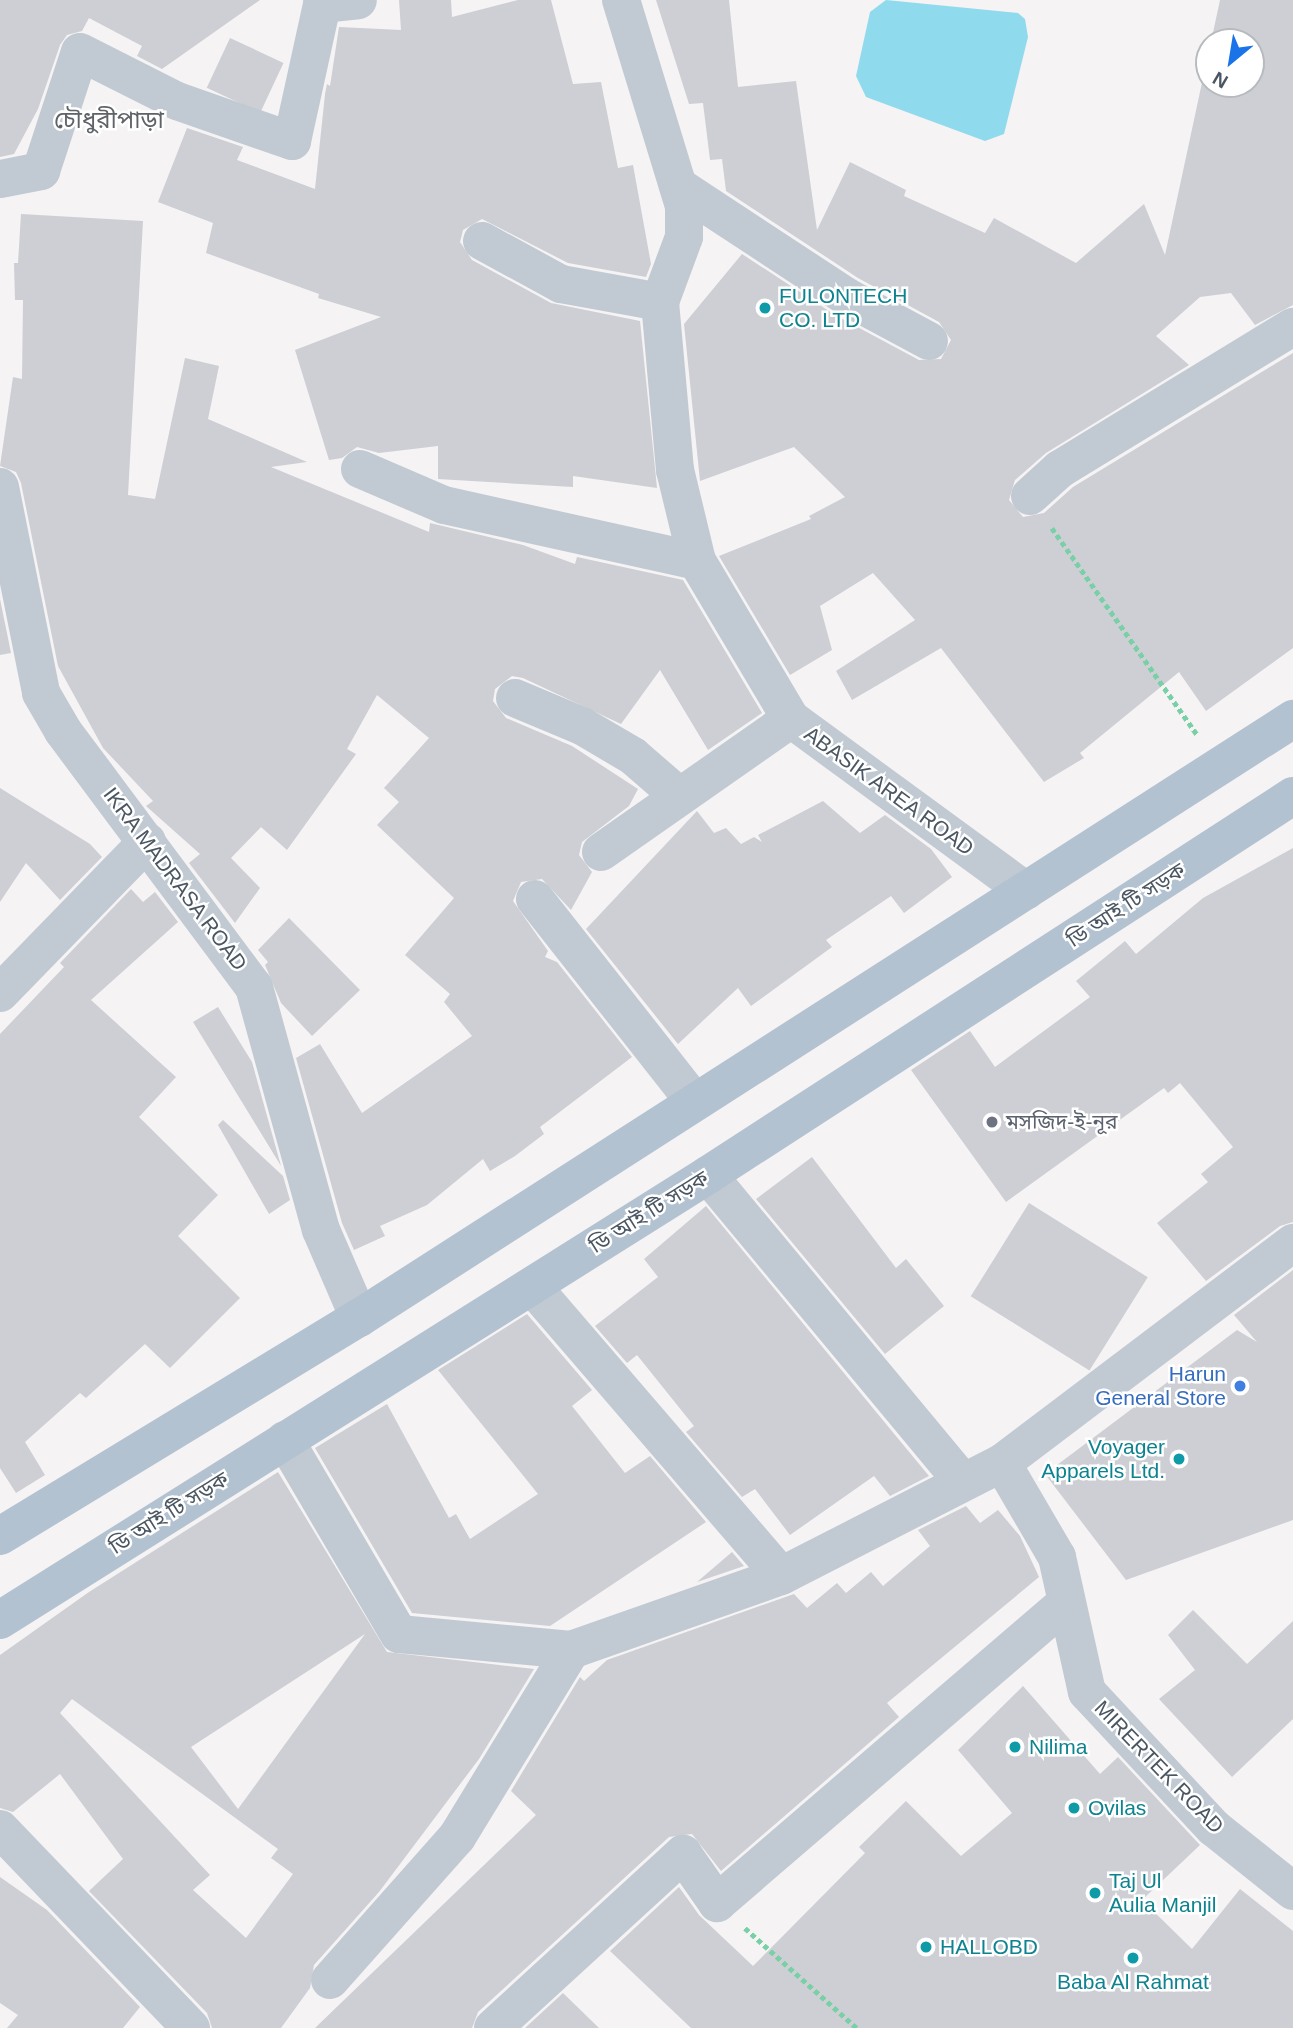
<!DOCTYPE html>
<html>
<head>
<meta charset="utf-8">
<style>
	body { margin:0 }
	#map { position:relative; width:1293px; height:2028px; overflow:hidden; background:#f5f3f3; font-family:Helvetica,"Noto Sans Bengali",sans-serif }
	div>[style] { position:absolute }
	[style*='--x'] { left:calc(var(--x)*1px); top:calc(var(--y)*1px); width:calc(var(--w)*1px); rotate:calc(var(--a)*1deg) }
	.water>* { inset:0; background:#90daee }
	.building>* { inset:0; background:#cdcfd5; transform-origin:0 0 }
	.path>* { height:4.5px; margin-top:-2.25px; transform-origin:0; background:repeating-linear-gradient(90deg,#7ad0a6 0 5px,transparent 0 8.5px) }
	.minor>* { height:38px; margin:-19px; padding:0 19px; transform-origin:19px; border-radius:19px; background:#c1cad2 }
	.major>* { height:38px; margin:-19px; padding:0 19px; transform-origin:19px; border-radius:19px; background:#b3c2d1 }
	.dots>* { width:19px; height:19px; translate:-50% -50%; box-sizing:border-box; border:4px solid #fff; border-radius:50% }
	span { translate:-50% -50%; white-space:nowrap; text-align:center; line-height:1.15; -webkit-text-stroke:5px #fff; paint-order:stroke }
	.culture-label { font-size:21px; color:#0d838f }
	.left { translate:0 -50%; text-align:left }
	.right { translate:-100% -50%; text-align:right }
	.street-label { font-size:21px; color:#4a5661 }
	.worship-label { font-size:21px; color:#5b616d }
	.shop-label { font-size:21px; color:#366cbe }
	.quarter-label { font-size:24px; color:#5f6368 }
	.north { position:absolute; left:1195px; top:28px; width:70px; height:70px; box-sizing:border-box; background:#fff; border:2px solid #b7bbc0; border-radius:50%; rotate:210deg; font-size:19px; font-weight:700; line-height:28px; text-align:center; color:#4a5661 }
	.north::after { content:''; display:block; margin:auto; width:24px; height:32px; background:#1a73e8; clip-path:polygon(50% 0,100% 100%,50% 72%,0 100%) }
</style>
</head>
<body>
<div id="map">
	<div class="water">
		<i style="clip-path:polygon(886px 0,1018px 13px,1025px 19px,1028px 37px,1004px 134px,985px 141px,866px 97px,856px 76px,870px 12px)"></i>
	</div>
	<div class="building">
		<i style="clip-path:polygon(0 0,260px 0,162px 69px,137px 56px,142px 46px,89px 18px,82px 31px,67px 35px,60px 45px,38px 109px,14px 154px,0 157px)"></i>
		<i style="clip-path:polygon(399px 0,451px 0,452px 17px,518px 0,551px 0,573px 84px,601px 82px,618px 168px,633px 165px,651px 264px,646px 277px,568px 263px,482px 219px,463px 230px,460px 242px,472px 260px,551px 303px,640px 321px,657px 488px,573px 476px,573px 487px,438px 479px,438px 446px,379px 453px,357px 447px,342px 458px,329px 460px,295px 350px,381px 317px,318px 298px,319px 294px,206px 253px,213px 223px,158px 202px,187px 128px,243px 147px,237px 160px,315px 189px,325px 94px,327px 84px,330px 86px,339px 27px,401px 30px)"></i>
		<i style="clip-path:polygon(656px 0,729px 0,738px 87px,796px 81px,817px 230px,850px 162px,906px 190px,904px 196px,985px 233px,994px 218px,1076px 263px,1144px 204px,1165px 255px,1209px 50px,1209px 84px,1251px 84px,1251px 42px,1211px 42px,1220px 0,1293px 0,1293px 305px,1255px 325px,1231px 293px,1200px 297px,1156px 336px,1189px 365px,1046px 453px,1015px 480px,1009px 500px,1023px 517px,1044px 513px,1073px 487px,1293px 353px,1293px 648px,1206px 711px,1179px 672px,1080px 753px,1084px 758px,1044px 782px,941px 648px,852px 700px,836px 671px,915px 620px,873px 573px,820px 606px,832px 650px,790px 675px,719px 556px,811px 519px,809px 516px,845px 497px,794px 447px,700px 481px,684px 324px,742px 254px,835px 315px,919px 360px,941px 359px,951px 340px,939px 322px,858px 278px,726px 191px,722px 159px,710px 160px,703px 103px,689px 104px)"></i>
		<i style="left:230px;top:38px;width:59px;height:55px;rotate:25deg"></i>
		<i style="clip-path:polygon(21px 214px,143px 221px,128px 495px,155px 499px,185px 358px,219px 366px,208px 419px,307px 462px,271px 467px,429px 532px,430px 523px,523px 545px,575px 564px,577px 557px,683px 580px,762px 713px,708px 750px,660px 670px,621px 724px,523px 678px,512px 676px,495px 689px,493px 701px,506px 718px,572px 746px,638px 789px,629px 806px,582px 842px,579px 855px,592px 872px,571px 910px,542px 879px,521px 882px,513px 901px,548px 951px,545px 957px,557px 962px,632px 1057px,540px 1127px,544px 1134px,515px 1156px,490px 1171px,483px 1159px,427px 1205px,380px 1226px,385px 1236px,354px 1250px,342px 1223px,296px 1058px,320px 1044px,362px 1113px,472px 1036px,444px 1002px,450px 994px,405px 955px,454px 898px,377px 825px,399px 802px,384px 788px,429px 738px,377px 695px,347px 749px,356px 754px,287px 850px,261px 827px,231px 858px,260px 888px,235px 923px,189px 863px,200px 854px,146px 806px,153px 801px,103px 748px,58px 666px,21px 483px,16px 472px,0 466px,13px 377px,22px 379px,23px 300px,15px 300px,14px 263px,18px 263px)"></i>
		<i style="clip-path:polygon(0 599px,11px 653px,0 655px)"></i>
		<i style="clip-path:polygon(0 788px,90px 844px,102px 857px,60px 900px,26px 863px,0 902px)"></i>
		<i style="clip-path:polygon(823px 801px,860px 833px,885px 815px,931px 849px,952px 877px,904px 913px,891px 896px,826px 940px,832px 947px,751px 1006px,738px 988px,678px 1044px,586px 929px,697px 811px,714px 833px,726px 828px,741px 844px,754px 837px,762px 842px,758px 835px)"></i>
		<i style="clip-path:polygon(1293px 848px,1293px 1222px,1280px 1226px,1206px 1281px,1157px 1223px,1208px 1182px,1201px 1174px,1233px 1147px,1180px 1083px,1168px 1093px,1164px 1088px,1006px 1202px,911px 1070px,970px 1031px,995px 1067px,1090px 997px,1076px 981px,1125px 941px,1136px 954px,1203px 898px)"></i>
		<i style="clip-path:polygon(131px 889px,143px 902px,155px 892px,178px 922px,91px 1000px,176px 1077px,139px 1117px,218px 1195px,178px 1236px,240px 1298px,170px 1368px,145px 1344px,86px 1398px,80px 1393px,25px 1442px,45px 1475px,16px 1493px,0 1468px,0 1034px,64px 967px,60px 963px)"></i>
		<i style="clip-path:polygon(289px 918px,360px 990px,312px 1036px,281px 1003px,265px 965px,268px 962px,258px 950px)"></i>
		<i style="clip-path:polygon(218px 1007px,252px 1062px,281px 1166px,193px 1022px)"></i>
		<i style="clip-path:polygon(223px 1120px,283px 1176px,290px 1200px,269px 1214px,218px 1125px)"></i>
		<i style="clip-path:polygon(812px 1157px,896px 1268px,906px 1259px,944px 1306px,885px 1354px,756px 1199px)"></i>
		<i style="left:1029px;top:1203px;width:140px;height:110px;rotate:32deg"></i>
		<i style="clip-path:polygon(706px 1206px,929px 1476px,890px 1496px,874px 1476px,790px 1535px,755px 1489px,742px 1497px,686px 1432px,694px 1426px,637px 1355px,627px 1363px,595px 1326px,658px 1277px,644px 1259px)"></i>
		<i style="clip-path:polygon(1293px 1270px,1293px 1520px,1126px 1580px,1045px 1474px,1237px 1330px,1257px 1342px,1234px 1315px)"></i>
		<i style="clip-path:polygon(527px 1314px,592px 1390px,572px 1406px,625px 1473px,650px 1456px,706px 1522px,550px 1626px,412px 1613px,315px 1448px,387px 1404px,449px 1518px,456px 1514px,470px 1539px,538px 1494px,438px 1370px)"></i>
		<i style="clip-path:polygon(evenodd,278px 1472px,387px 1652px,534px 1669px,479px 1759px,379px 1892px,314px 1965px,310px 1988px,281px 2028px,212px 2028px,207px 2013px,89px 1891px,123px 1859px,60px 1774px,13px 1812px,0 1808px,0 1655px,89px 1592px,278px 1472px,365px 1634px,238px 1809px,191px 1747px,365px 1634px,278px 1472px,72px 1699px,278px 1849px,271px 1858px,293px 1874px,246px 1938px,193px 1890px,210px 1875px,60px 1713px,72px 1699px)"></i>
		<i style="clip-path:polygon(966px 1506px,980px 1523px,998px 1510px,1020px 1536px,1039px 1577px,887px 1703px,899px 1717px,721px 1871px,692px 1834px,669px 1837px,478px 2012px,472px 2028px,315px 2028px,536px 1815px,511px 1791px,580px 1677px,584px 1681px,607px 1660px,794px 1594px,807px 1608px,837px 1583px,846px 1593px,871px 1572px,883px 1586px,930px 1546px,918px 1530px)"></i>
		<i style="clip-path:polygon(732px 1552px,744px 1566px,697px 1582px)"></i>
		<i style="clip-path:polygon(1193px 1610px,1247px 1664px,1293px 1621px,1293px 1719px,1232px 1777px,1159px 1699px,1195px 1670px,1168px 1635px)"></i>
		<i style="clip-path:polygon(1023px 1686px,1100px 1774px,1118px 1757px,1200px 1845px,1142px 1900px,1192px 1949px,1240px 1889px,1293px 1931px,1293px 2028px,691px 2028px,610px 1951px,679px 1887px,699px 1915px,753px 1966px,865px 1853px,859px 1847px,906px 1801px,961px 1856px,1012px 1813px,958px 1750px)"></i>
		<i style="clip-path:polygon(0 1877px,47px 1910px,140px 2007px,123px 2028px,7px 2028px,18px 2015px,0 2003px)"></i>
		<i style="clip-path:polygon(563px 1993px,599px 2028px,525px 2028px)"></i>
	</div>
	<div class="path">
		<i style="--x:1052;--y:528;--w:254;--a:54.9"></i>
		<i style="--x:745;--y:1928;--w:150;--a:41.8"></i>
	</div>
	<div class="minor">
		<i style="--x:621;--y:0;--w:215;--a:73"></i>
		<i style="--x:684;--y:206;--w:31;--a:90"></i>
		<i style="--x:684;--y:237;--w:69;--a:110.3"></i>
		<i style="--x:660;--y:302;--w:169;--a:84.9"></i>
		<i style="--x:675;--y:470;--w:94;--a:76.4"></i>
		<i style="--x:697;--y:561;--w:184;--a:59.3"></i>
		<i style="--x:791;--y:719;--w:291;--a:36.2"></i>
		<i style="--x:0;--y:179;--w:42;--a:-11"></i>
		<i style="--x:41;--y:171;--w:125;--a:-71.9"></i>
		<i style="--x:80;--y:52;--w:109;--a:26.8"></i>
		<i style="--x:177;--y:101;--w:122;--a:19.2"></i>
		<i style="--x:292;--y:141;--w:140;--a:-77.6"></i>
		<i style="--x:322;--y:4;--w:36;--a:-6"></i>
		<i style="--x:678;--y:186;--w:202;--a:33.3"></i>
		<i style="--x:847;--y:297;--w:93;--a:28.2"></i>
		<i style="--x:482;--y:241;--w:90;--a:28.6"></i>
		<i style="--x:561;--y:284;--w:101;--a:10.3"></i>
		<i style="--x:360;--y:469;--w:91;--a:23.2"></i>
		<i style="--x:444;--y:505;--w:259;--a:12.5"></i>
		<i style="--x:0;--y:487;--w:210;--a:78.7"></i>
		<i style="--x:41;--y:693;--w:44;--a:59.9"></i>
		<i style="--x:63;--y:731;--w:319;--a:53.3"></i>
		<i style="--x:254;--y:987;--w:252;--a:74.6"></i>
		<i style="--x:321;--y:1230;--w:96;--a:66.6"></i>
		<i style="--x:1030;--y:496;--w:40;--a:-42"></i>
		<i style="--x:1060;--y:469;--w:273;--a:-31.4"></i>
		<i style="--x:515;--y:698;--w:73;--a:22.7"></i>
		<i style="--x:582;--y:726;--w:59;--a:30.5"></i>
		<i style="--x:633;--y:756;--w:61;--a:41"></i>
		<i style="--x:601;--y:852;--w:232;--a:-35"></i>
		<i style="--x:535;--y:899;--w:258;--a:51.8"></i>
		<i style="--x:0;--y:993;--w:211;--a:-45.8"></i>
		<i style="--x:708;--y:1175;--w:398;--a:50.3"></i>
		<i style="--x:532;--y:1286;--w:382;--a:49.3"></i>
		<i style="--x:285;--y:1440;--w:225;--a:59.6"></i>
		<i style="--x:399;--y:1634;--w:173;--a:5.3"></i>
		<i style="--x:571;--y:1650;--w:223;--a:-19.4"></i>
		<i style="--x:781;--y:1576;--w:248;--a:-27.1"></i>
		<i style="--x:1002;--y:1463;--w:365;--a:-37.1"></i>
		<i style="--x:1002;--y:1463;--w:109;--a:59.7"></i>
		<i style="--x:1057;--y:1557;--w:138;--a:77.5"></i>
		<i style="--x:1087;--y:1692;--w:186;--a:47"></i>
		<i style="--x:1214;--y:1828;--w:101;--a:38.6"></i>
		<i style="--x:0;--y:1829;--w:276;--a:46.2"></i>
		<i style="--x:330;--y:1980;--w:191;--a:-48.4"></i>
		<i style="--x:457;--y:1837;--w:219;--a:-58.6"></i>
		<i style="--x:493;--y:2028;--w:258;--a:-42.5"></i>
		<i style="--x:683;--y:1854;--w:60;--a:55.2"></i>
		<i style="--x:717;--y:1903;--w:460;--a:-40.7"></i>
	</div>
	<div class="major">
		<i style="--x:0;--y:1536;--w:420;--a:-31.3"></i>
		<i style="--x:359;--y:1318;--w:1110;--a:-32.67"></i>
		<i style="--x:0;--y:1620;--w:836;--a:-32.15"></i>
		<i style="--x:708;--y:1175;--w:697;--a:-32.94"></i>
	</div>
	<div class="dots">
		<i style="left:765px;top:308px;background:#0f9aa8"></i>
		<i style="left:992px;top:1122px;background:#6b7280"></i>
		<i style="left:1240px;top:1386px;background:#3f7fe0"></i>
		<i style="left:1179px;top:1459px;background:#0f9aa8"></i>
		<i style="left:1015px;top:1747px;background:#0f9aa8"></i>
		<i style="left:1074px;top:1808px;background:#0f9aa8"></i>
		<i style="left:1095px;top:1893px;background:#0f9aa8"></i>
		<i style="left:926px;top:1947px;background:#0f9aa8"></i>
		<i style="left:1133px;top:1958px;background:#0f9aa8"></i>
	</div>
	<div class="culture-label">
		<span class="left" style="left:779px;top:308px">FULONTECH<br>CO. LTD</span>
		<span class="right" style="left:1165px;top:1459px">Voyager<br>Apparels Ltd.</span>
		<span class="left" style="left:1029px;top:1747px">Nilima</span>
		<span class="left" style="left:1088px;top:1808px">Ovilas</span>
		<span class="left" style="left:1109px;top:1893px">Taj Ul<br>Aulia Manjil</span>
		<span class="left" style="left:940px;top:1947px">HALLOBD</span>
		<span style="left:1133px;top:1982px">Baba Al Rahmat</span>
	</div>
	<div class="street-label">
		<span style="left:889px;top:791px;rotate:36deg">ABASIK AREA ROAD</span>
		<span style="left:175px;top:879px;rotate:53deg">IKRA MADRASA ROAD</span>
		<span style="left:1126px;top:905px;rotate:-33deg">ডি আই টি সড়ক</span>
		<span style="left:649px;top:1212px;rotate:-32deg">ডি আই টি সড়ক</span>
		<span style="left:169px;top:1513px;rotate:-32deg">ডি আই টি সড়ক</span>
		<span style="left:1159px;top:1767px;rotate:46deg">MIRERTEK ROAD</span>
	</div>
	<div class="worship-label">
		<span class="left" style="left:1006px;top:1122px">মসজিদ-ই-নূর</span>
	</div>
	<div class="shop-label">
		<span class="right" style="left:1226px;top:1386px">Harun<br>General Store</span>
	</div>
	<div class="quarter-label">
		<span style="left:109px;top:120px">চৌধুরীপাড়া</span>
	</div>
	<div class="north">N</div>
</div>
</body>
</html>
